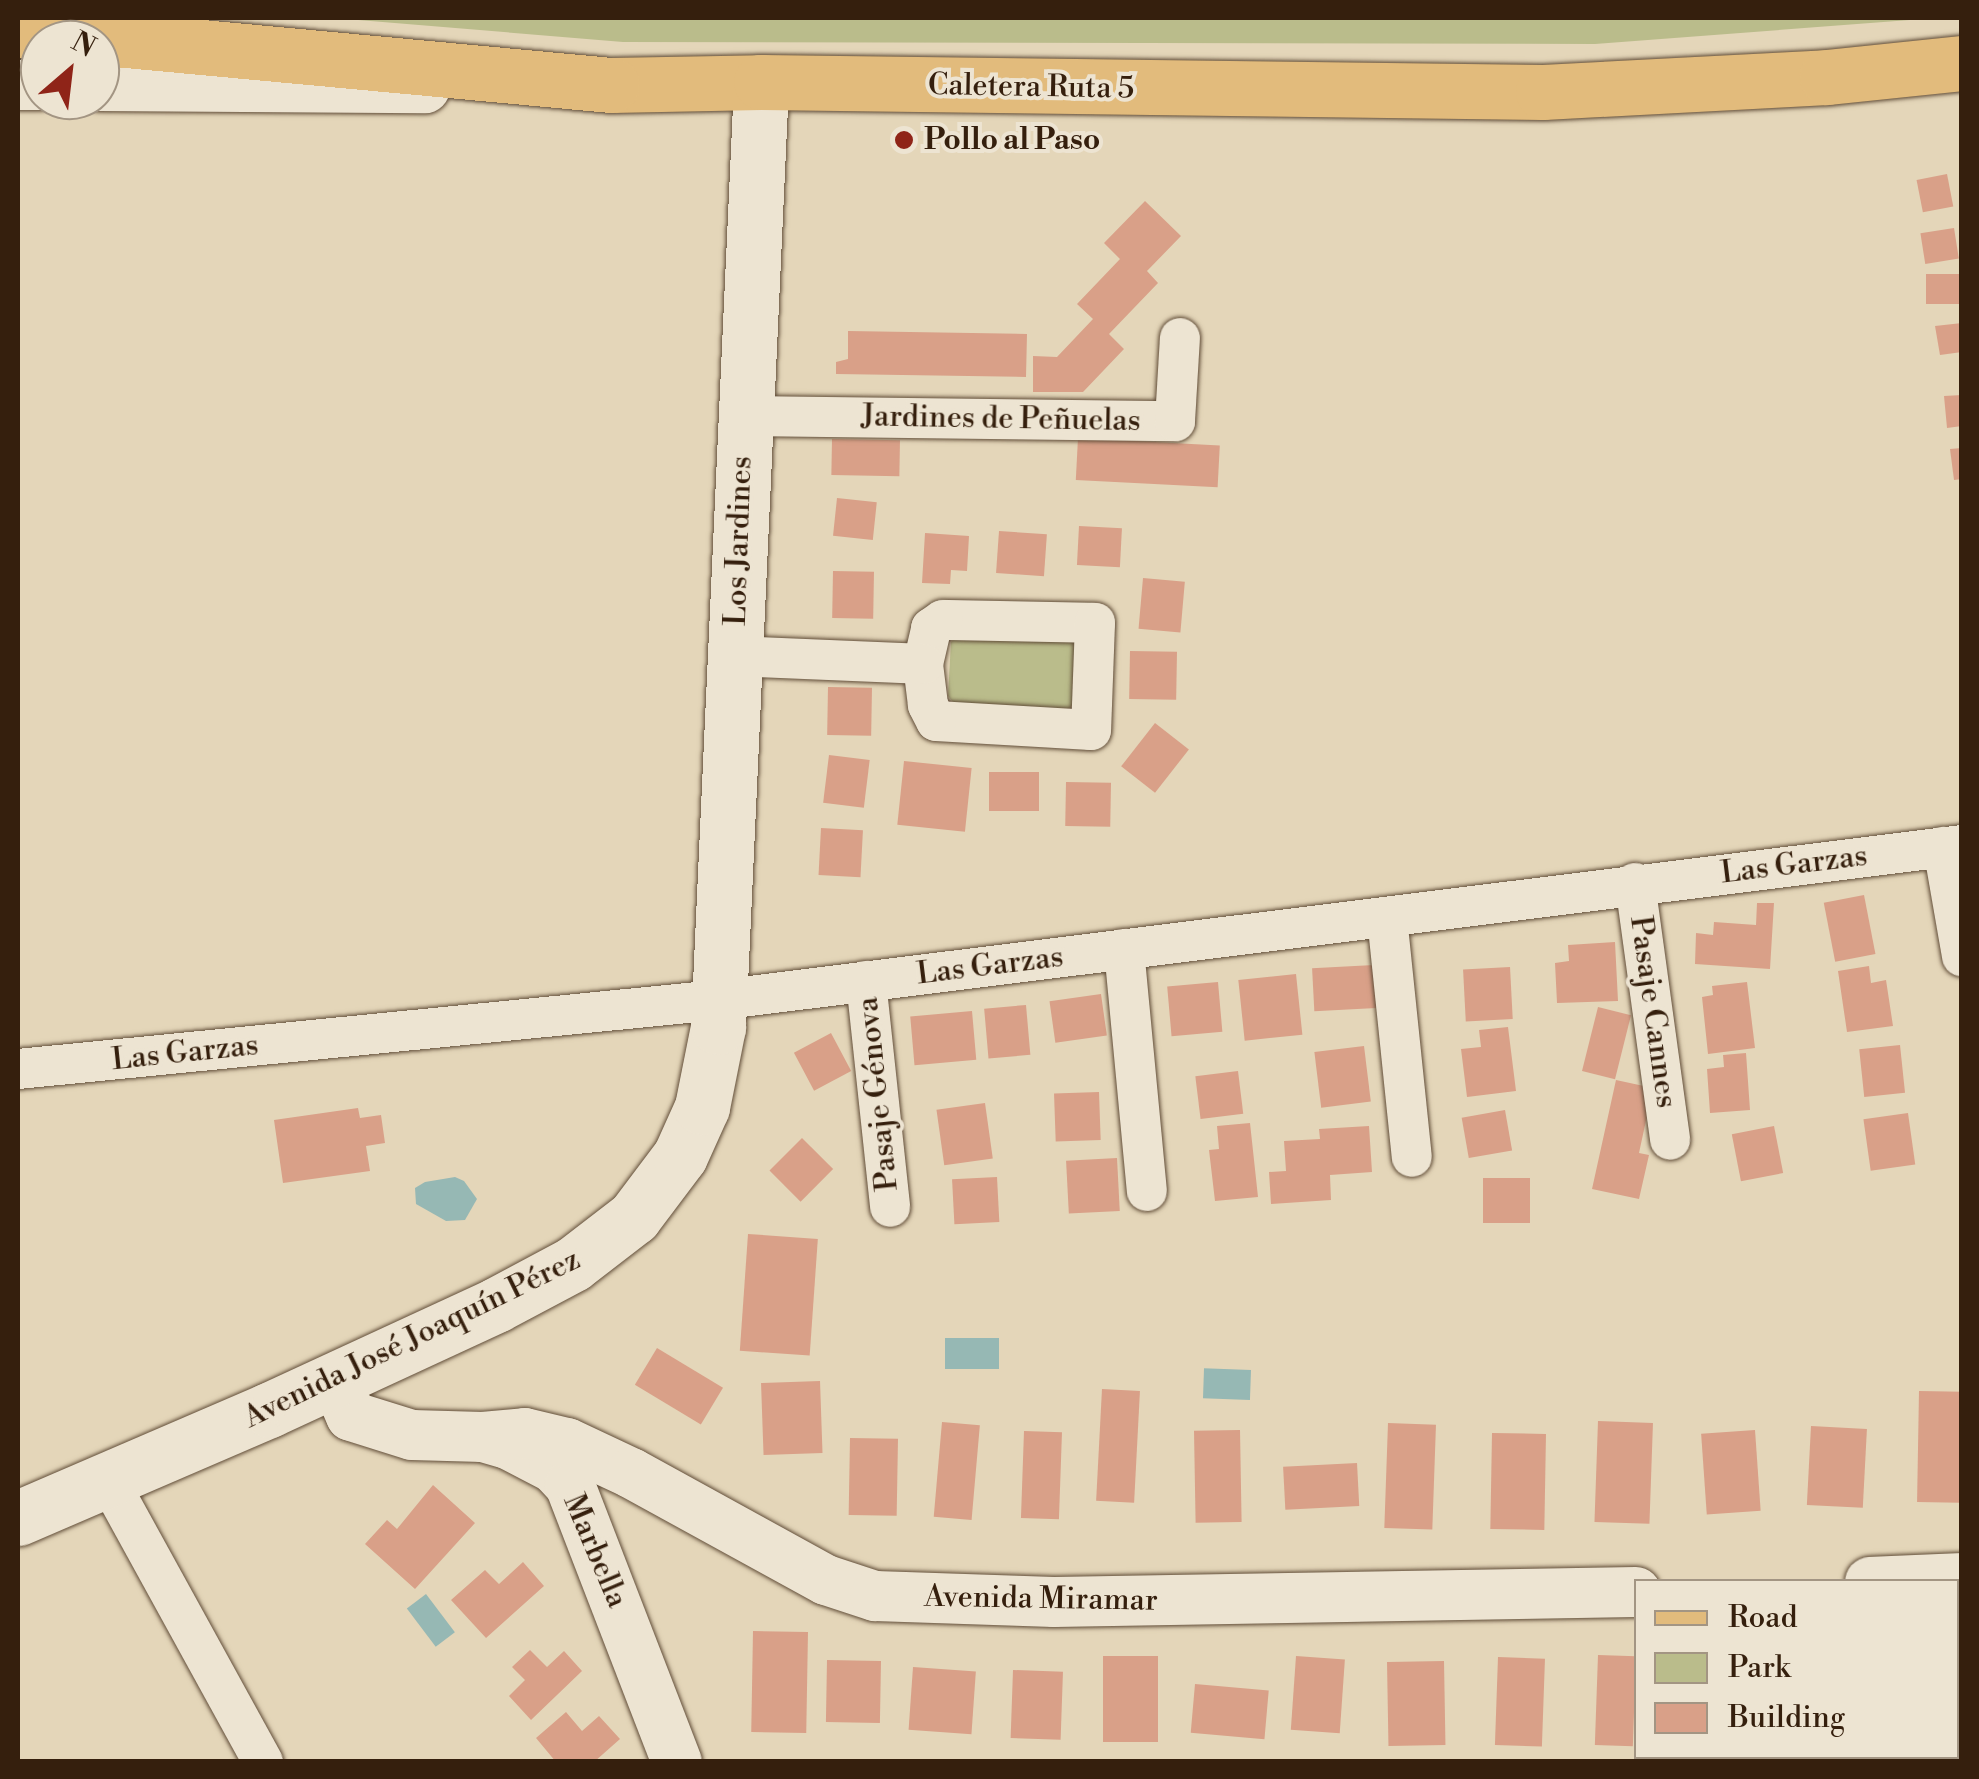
<!DOCTYPE html>
<html>
<head>
<meta charset="utf-8">
<style>
	body { margin:0 }
	#map { position:relative; width:1979px; height:1779px; overflow:hidden; background:#e4d6b9; font-family:"Libre Bodoni",serif }
	div>[style] { position:absolute }
	[style*='--x'] { left:calc(var(--x)*1px); top:calc(var(--y)*1px); width:calc(var(--w)*1px); rotate:calc(var(--a)*1deg) }
	.green>* { inset:0; background:#babc8b }
	.water>* { inset:0; background:#96b8b4; transform-origin:0 0 }
	.building>* { inset:0; background:#d9a088; transform-origin:0 0 }
	.roads { filter:drop-shadow(0 0 2px #614d38) drop-shadow(0 0 2px #614d38) }
	.minor>* { height:40px; margin:-20px; padding:0 20px; transform-origin:20px; border-radius:20px; background:#ede4d2 }
	.tertiary>* { height:50px; margin:-25px; padding:0 25px; transform-origin:25px; border-radius:25px; background:#ede4d2 }
	.secondary>* { height:55px; margin:-27.5px; padding:0 27.5px; transform-origin:27.5px; border-radius:27.5px; background:#ede4d2 }
	.primary>* { height:55px; margin:-27.5px; padding:0 27.5px; transform-origin:27.5px; border-radius:27.5px; background:#e2bb7c }
	.trunk>* { height:55px; margin:-27.5px; padding:0 27.5px; transform-origin:27.5px; border-radius:27.5px; background:#e2bb7c }
	.dots>* { width:28px; height:28px; translate:-50% -50%; box-sizing:border-box; border:5px solid #ede4d2; border-radius:50% }
	span { translate:-50% -50%; white-space:nowrap; text-align:center; line-height:1.15; -webkit-text-stroke:8px #ede4d2; paint-order:stroke }
	.street-label { font-size:30px; color:#351f0d }
	.poi-label { font-size:30px; color:#351f0d; font-weight:700 }
	.left { translate:0 -50%; text-align:left }
	.frame { position:absolute; inset:0; border:20px solid #351f0d; pointer-events:none }
	.legend { position:absolute; left:1634px; top:1579px; width:325px; height:180px; box-sizing:border-box; background:#ede4d2; border:2px solid #a39583; margin:0; padding:12px 18px; list-style:none; font-size:30px; color:#351f0d }
	.legend li { display:flex; align-items:center; gap:20px; height:50px }
	.legend b { width:50px; border:2px solid #a39583 }
	.north { position:absolute; left:20px; top:20px; width:100px; height:100px; box-sizing:border-box; background:#ede4d2; border:2px solid #a39583; border-radius:50%; rotate:28deg; font-size:28px; font-weight:700; line-height:40px; text-align:center; color:#351f0d }
	.north::after { content:''; display:block; margin:auto; width:35px; height:45px; background:#8f2418; clip-path:polygon(50% 0,100% 100%,50% 72%,0 100%) }
</style>
</head>
<body>
<div id="map">
	<div class="green">
		<i style="clip-path:polygon(334px 18px,1936px 18px,1595px 44px,623px 42px)"></i>
		<i style="clip-path:polygon(963px 629px,1071px 633px,1081px 646px,1079px 699px,1066px 711px,958px 708px,948px 696px,951px 642px)"></i>
	</div>
	<div class="water">
		<i style="clip-path:polygon(455px 1177px,464px 1181px,477px 1199px,465px 1220px,446px 1221px,416px 1204px,415px 1188px,425px 1182px)"></i>
		<i style="left:945px;top:1338px;width:54px;height:31px"></i>
		<i style="left:1251px;top:1370px;width:30px;height:47px;rotate:92deg"></i>
		<i style="left:426px;top:1594px;width:48px;height:24px;rotate:53deg"></i>
	</div>
	<div class="building">
		<i style="left:1947px;top:174px;width:33px;height:31px;rotate:79deg"></i>
		<i style="clip-path:polygon(1145px 201px,1181px 236px,1147px 271px,1158px 283px,1109px 334px,1124px 349px,1083px 392px,1033px 392px,1033px 356px,1057px 357px,1093px 319px,1077px 304px,1120px 259px,1104px 243px)"></i>
		<i style="left:1954px;top:228px;width:31px;height:34px;rotate:81deg"></i>
		<i style="left:1962px;top:274px;width:30px;height:36px;rotate:90deg"></i>
		<i style="clip-path:polygon(1962px 323px,1962px 352px,1940px 355px,1935px 326px)"></i>
		<i style="clip-path:polygon(848px 331px,1027px 334px,1026px 377px,836px 374px,836px 362px,848px 359px)"></i>
		<i style="clip-path:polygon(1962px 395px,1962px 426px,1947px 428px,1944px 396px)"></i>
		<i style="left:1078px;top:438px;width:142px;height:42px;rotate:3deg"></i>
		<i style="left:832px;top:439px;width:68px;height:36px;rotate:1deg"></i>
		<i style="clip-path:polygon(1962px 448px,1962px 479px,1954px 480px,1950px 449px)"></i>
		<i style="left:837px;top:498px;width:40px;height:38px;rotate:6deg"></i>
		<i style="left:1079px;top:526px;width:43px;height:39px;rotate:3deg"></i>
		<i style="left:999px;top:531px;width:48px;height:42px;rotate:4deg"></i>
		<i style="clip-path:polygon(925px 533px,969px 536px,967px 571px,951px 570px,950px 584px,922px 583px)"></i>
		<i style="left:833px;top:571px;width:41px;height:47px;rotate:1deg"></i>
		<i style="left:1143px;top:578px;width:42px;height:51px;rotate:5deg"></i>
		<i style="left:1130px;top:651px;width:47px;height:48px;rotate:1deg"></i>
		<i style="left:828px;top:687px;width:44px;height:48px;rotate:1deg"></i>
		<i style="left:1155px;top:723px;width:43px;height:55px;rotate:38deg"></i>
		<i style="left:829px;top:755px;width:41px;height:48px;rotate:7deg"></i>
		<i style="left:904px;top:761px;width:68px;height:64px;rotate:6deg"></i>
		<i style="left:989px;top:772px;width:50px;height:39px"></i>
		<i style="left:1066px;top:782px;width:45px;height:44px;rotate:1deg"></i>
		<i style="left:821px;top:828px;width:42px;height:47px;rotate:3deg"></i>
		<i style="left:1864px;top:895px;width:60px;height:41px;rotate:79deg"></i>
		<i style="clip-path:polygon(1757px 903px,1774px 903px,1770px 969px,1695px 964px,1696px 933px,1713px 935px,1714px 922px,1756px 925px)"></i>
		<i style="clip-path:polygon(1615px 942px,1618px 1001px,1557px 1003px,1555px 963px,1569px 961px,1568px 945px)"></i>
		<i style="left:1374px;top:965px;width:43px;height:62px;rotate:87deg"></i>
		<i style="clip-path:polygon(1869px 966px,1871px 983px,1886px 980px,1893px 1026px,1847px 1032px,1838px 971px)"></i>
		<i style="left:1510px;top:967px;width:52px;height:47px;rotate:87deg"></i>
		<i style="left:1296px;top:974px;width:61px;height:58px;rotate:84deg"></i>
		<i style="left:1218px;top:982px;width:50px;height:51px;rotate:85deg"></i>
		<i style="clip-path:polygon(1747px 982px,1755px 1048px,1708px 1054px,1702px 997px,1713px 995px,1712px 986px)"></i>
		<i style="left:1101px;top:994px;width:42px;height:52px;rotate:82deg"></i>
		<i style="left:1026px;top:1005px;width:50px;height:42px;rotate:85deg"></i>
		<i style="left:1598px;top:1007px;width:34px;height:66px;rotate:14deg"></i>
		<i style="left:972px;top:1011px;width:49px;height:62px;rotate:85deg"></i>
		<i style="clip-path:polygon(1508px 1027px,1516px 1091px,1467px 1097px,1461px 1049px,1481px 1047px,1479px 1030px)"></i>
		<i style="left:831px;top:1033px;width:43px;height:42px;rotate:62deg"></i>
		<i style="left:1900px;top:1045px;width:48px;height:41px;rotate:84deg"></i>
		<i style="left:1364px;top:1046px;width:56px;height:50px;rotate:83deg"></i>
		<i style="clip-path:polygon(1746px 1053px,1750px 1110px,1710px 1113px,1707px 1069px,1724px 1067px,1723px 1055px)"></i>
		<i style="left:1238px;top:1071px;width:43px;height:43px;rotate:83deg"></i>
		<i style="clip-path:polygon(1616px 1080px,1653px 1088px,1639px 1153px,1649px 1155px,1639px 1199px,1592px 1189px)"></i>
		<i style="left:1099px;top:1092px;width:48px;height:45px;rotate:88deg"></i>
		<i style="left:985px;top:1103px;width:56px;height:49px;rotate:82deg"></i>
		<i style="clip-path:polygon(358px 1108px,360px 1118px,381px 1115px,385px 1143px,366px 1146px,370px 1171px,283px 1183px,274px 1120px)"></i>
		<i style="left:1505px;top:1110px;width:41px;height:44px;rotate:80deg"></i>
		<i style="left:1908px;top:1113px;width:52px;height:45px;rotate:82deg"></i>
		<i style="clip-path:polygon(1250px 1123px,1258px 1197px,1215px 1201px,1209px 1150px,1219px 1149px,1217px 1126px)"></i>
		<i style="clip-path:polygon(1369px 1126px,1372px 1172px,1330px 1175px,1331px 1200px,1271px 1204px,1269px 1172px,1286px 1171px,1284px 1141px,1320px 1139px,1319px 1129px)"></i>
		<i style="left:1774px;top:1126px;width:48px;height:43px;rotate:79deg"></i>
		<i style="left:802px;top:1138px;width:44px;height:46px;rotate:45deg"></i>
		<i style="left:1117px;top:1158px;width:53px;height:51px;rotate:87deg"></i>
		<i style="left:997px;top:1177px;width:45px;height:45px;rotate:87deg"></i>
		<i style="left:1483px;top:1178px;width:47px;height:45px"></i>
		<i style="left:748px;top:1234px;width:70px;height:117px;rotate:4deg"></i>
		<i style="left:657px;top:1348px;width:77px;height:43px;rotate:31deg"></i>
		<i style="left:820px;top:1381px;width:72px;height:59px;rotate:88deg"></i>
		<i style="left:1102px;top:1389px;width:38px;height:112px;rotate:3deg"></i>
		<i style="left:1919px;top:1391px;width:43px;height:111px;rotate:1deg"></i>
		<i style="left:1598px;top:1421px;width:55px;height:101px;rotate:2deg"></i>
		<i style="left:942px;top:1422px;width:38px;height:95px;rotate:5deg"></i>
		<i style="left:1388px;top:1423px;width:48px;height:105px;rotate:2deg"></i>
		<i style="left:1811px;top:1426px;width:56px;height:79px;rotate:3deg"></i>
		<i style="left:1240px;top:1430px;width:92px;height:46px;rotate:89deg"></i>
		<i style="left:1755px;top:1430px;width:81px;height:54px;rotate:86deg"></i>
		<i style="left:1024px;top:1431px;width:38px;height:87px;rotate:2deg"></i>
		<i style="left:1492px;top:1433px;width:54px;height:96px;rotate:1deg"></i>
		<i style="left:850px;top:1438px;width:48px;height:77px;rotate:1deg"></i>
		<i style="left:1357px;top:1463px;width:43px;height:74px;rotate:87deg"></i>
		<i style="clip-path:polygon(433px 1485px,475px 1523px,415px 1589px,365px 1544px,387px 1520px,397px 1529px)"></i>
		<i style="clip-path:polygon(523px 1562px,544px 1586px,486px 1638px,451px 1600px,485px 1570px,499px 1584px)"></i>
		<i style="left:753px;top:1631px;width:55px;height:101px;rotate:1deg"></i>
		<i style="left:1956px;top:1631px;width:6px;height:99px"></i>
		<i style="clip-path:polygon(530px 1650px,547px 1667px,564px 1651px,582px 1671px,531px 1720px,509px 1696px,525px 1680px,512px 1667px)"></i>
		<i style="left:1598px;top:1655px;width:38px;height:90px;rotate:2deg"></i>
		<i style="left:1158px;top:1656px;width:86px;height:55px;rotate:90deg"></i>
		<i style="left:1296px;top:1656px;width:49px;height:74px;rotate:4deg"></i>
		<i style="left:1498px;top:1657px;width:47px;height:88px;rotate:2deg"></i>
		<i style="left:827px;top:1660px;width:54px;height:62px;rotate:1deg"></i>
		<i style="left:1444px;top:1661px;width:84px;height:57px;rotate:89deg"></i>
		<i style="left:913px;top:1667px;width:63px;height:63px;rotate:4deg"></i>
		<i style="left:1013px;top:1670px;width:50px;height:68px;rotate:2deg"></i>
		<i style="left:1195px;top:1684px;width:74px;height:49px;rotate:5deg"></i>
		<i style="clip-path:polygon(566px 1712px,582px 1731px,599px 1716px,620px 1739px,594px 1762px,556px 1762px,536px 1738px)"></i>
	</div>
	<div class="roads">
		<div class="minor">
			<i style="--x:744;--y:416;--w:431;--a:0.7"></i>
			<i style="--x:1175;--y:421;--w:83;--a:-86.6"></i>
			<i style="--x:943;--y:620;--w:152;--a:1.1"></i>
			<i style="--x:1095;--y:623;--w:107;--a:92.1"></i>
			<i style="--x:1091;--y:730;--w:155;--a:-176.7"></i>
			<i style="--x:936;--y:721;--w:18;--a:-117"></i>
			<i style="--x:928;--y:705;--w:41;--a:-97"></i>
			<i style="--x:923;--y:664;--w:37;--a:-77"></i>
			<i style="--x:931;--y:628;--w:14;--a:-34"></i>
			<i style="--x:735;--y:656;--w:188;--a:2.4"></i>
			<i style="--x:1943;--y:847;--w:111;--a:80.1"></i>
			<i style="--x:1635;--y:883;--w:259;--a:82.2"></i>
			<i style="--x:1387;--y:917;--w:241;--a:84.1"></i>
			<i style="--x:1124;--y:949;--w:243;--a:84.6"></i>
			<i style="--x:866;--y:981;--w:227;--a:83.9"></i>
			<i style="--x:18;--y:1069;--w:703;--a:-5.63"></i>
			<i style="--x:718;--y:1000;--w:1254;--a:-7.1"></i>
			<i style="--x:108;--y:1480;--w:322;--a:61.2"></i>
		</div>
		<div class="tertiary">
			<i style="--x:18;--y:85;--w:22;--a:0"></i>
			<i style="--x:100;--y:86;--w:325;--a:0.4"></i>
			<i style="--x:335;--y:1379;--w:40;--a:66.6"></i>
			<i style="--x:351;--y:1416;--w:64;--a:17.3"></i>
			<i style="--x:412;--y:1435;--w:71;--a:1.6"></i>
			<i style="--x:483;--y:1437;--w:26;--a:16"></i>
			<i style="--x:508;--y:1444;--w:52;--a:27.6"></i>
			<i style="--x:554;--y:1468;--w:23;--a:47"></i>
			<i style="--x:570;--y:1485;--w:297;--a:68.9"></i>
			<i style="--x:483;--y:1437;--w:42;--a:-5.4"></i>
			<i style="--x:525;--y:1433;--w:43;--a:13.4"></i>
			<i style="--x:567;--y:1443;--w:71;--a:25.1"></i>
			<i style="--x:631;--y:1473;--w:222;--a:28.8"></i>
			<i style="--x:826;--y:1580;--w:52;--a:18.1"></i>
			<i style="--x:875;--y:1596;--w:179;--a:1.9"></i>
			<i style="--x:1054;--y:1602;--w:582;--a:-0.98"></i>
			<i style="--x:1870;--y:1582;--w:92;--a:-2.5"></i>
		</div>
		<div class="secondary">
			<i style="--x:18;--y:1518;--w:273;--a:-23.3"></i>
			<i style="--x:269;--y:1410;--w:250;--a:-24.8"></i>
			<i style="--x:496;--y:1305;--w:87;--a:-28"></i>
			<i style="--x:573;--y:1264;--w:77;--a:-37.6"></i>
			<i style="--x:634;--y:1217;--w:76;--a:-53"></i>
			<i style="--x:680;--y:1156;--w:54;--a:-65.8"></i>
			<i style="--x:702;--y:1107;--w:82;--a:-78.7"></i>
			<i style="--x:718;--y:1027;--w:946;--a:-87.39"></i>
		</div>
		<div class="primary">
			<i style="--x:611;--y:85;--w:150;--a:-1.1"></i>
			<i style="--x:761;--y:82;--w:782;--a:0.73"></i>
			<i style="--x:1543;--y:92;--w:284;--a:-3"></i>
			<i style="--x:1827;--y:77;--w:136;--a:-5.9"></i>
		</div>
		<div class="trunk">
			<i style="--x:18;--y:30;--w:596;--a:5.3"></i>
		</div>
	</div>
	<div class="dots">
		<i style="left:904px;top:140px;background:#8f2418"></i>
	</div>
	<div class="street-label">
		<span style="left:1031px;top:87px;rotate:1deg">Caletera Ruta 5</span>
		<span style="left:1001px;top:419px;rotate:1deg">Jardines de Peñuelas</span>
		<span style="left:739px;top:541px;rotate:-88deg">Los Jardines</span>
		<span style="left:1794px;top:865px;rotate:-7deg">Las Garzas</span>
		<span style="left:990px;top:966px;rotate:-7deg">Las Garzas</span>
		<span style="left:1653px;top:1012px;rotate:82deg">Pasaje Cannes</span>
		<span style="left:185px;top:1053px;rotate:-6deg">Las Garzas</span>
		<span style="left:878px;top:1094px;rotate:-96deg">Pasaje Génova</span>
		<span style="left:412px;top:1339px;rotate:-26deg">Avenida José Joaquín Pérez</span>
		<span style="left:595px;top:1551px;rotate:67deg">Marbella</span>
		<span style="left:1041px;top:1599px;rotate:1deg">Avenida Miramar</span>
	</div>
	<div class="poi-label">
		<span class="left" style="left:924px;top:140px">Pollo al Paso</span>
	</div>
	<div class="frame"></div>
	<ul class="legend">
	<li><b style="height:12px;background:#e2bb7c"></b>Road</li>
	<li><b style="height:28px;background:#babc8b"></b>Park</li>
	<li><b style="height:28px;background:#d9a088"></b>Building</li>
	</ul>
	<div class="north">N</div>
</div>
</body>
</html>
